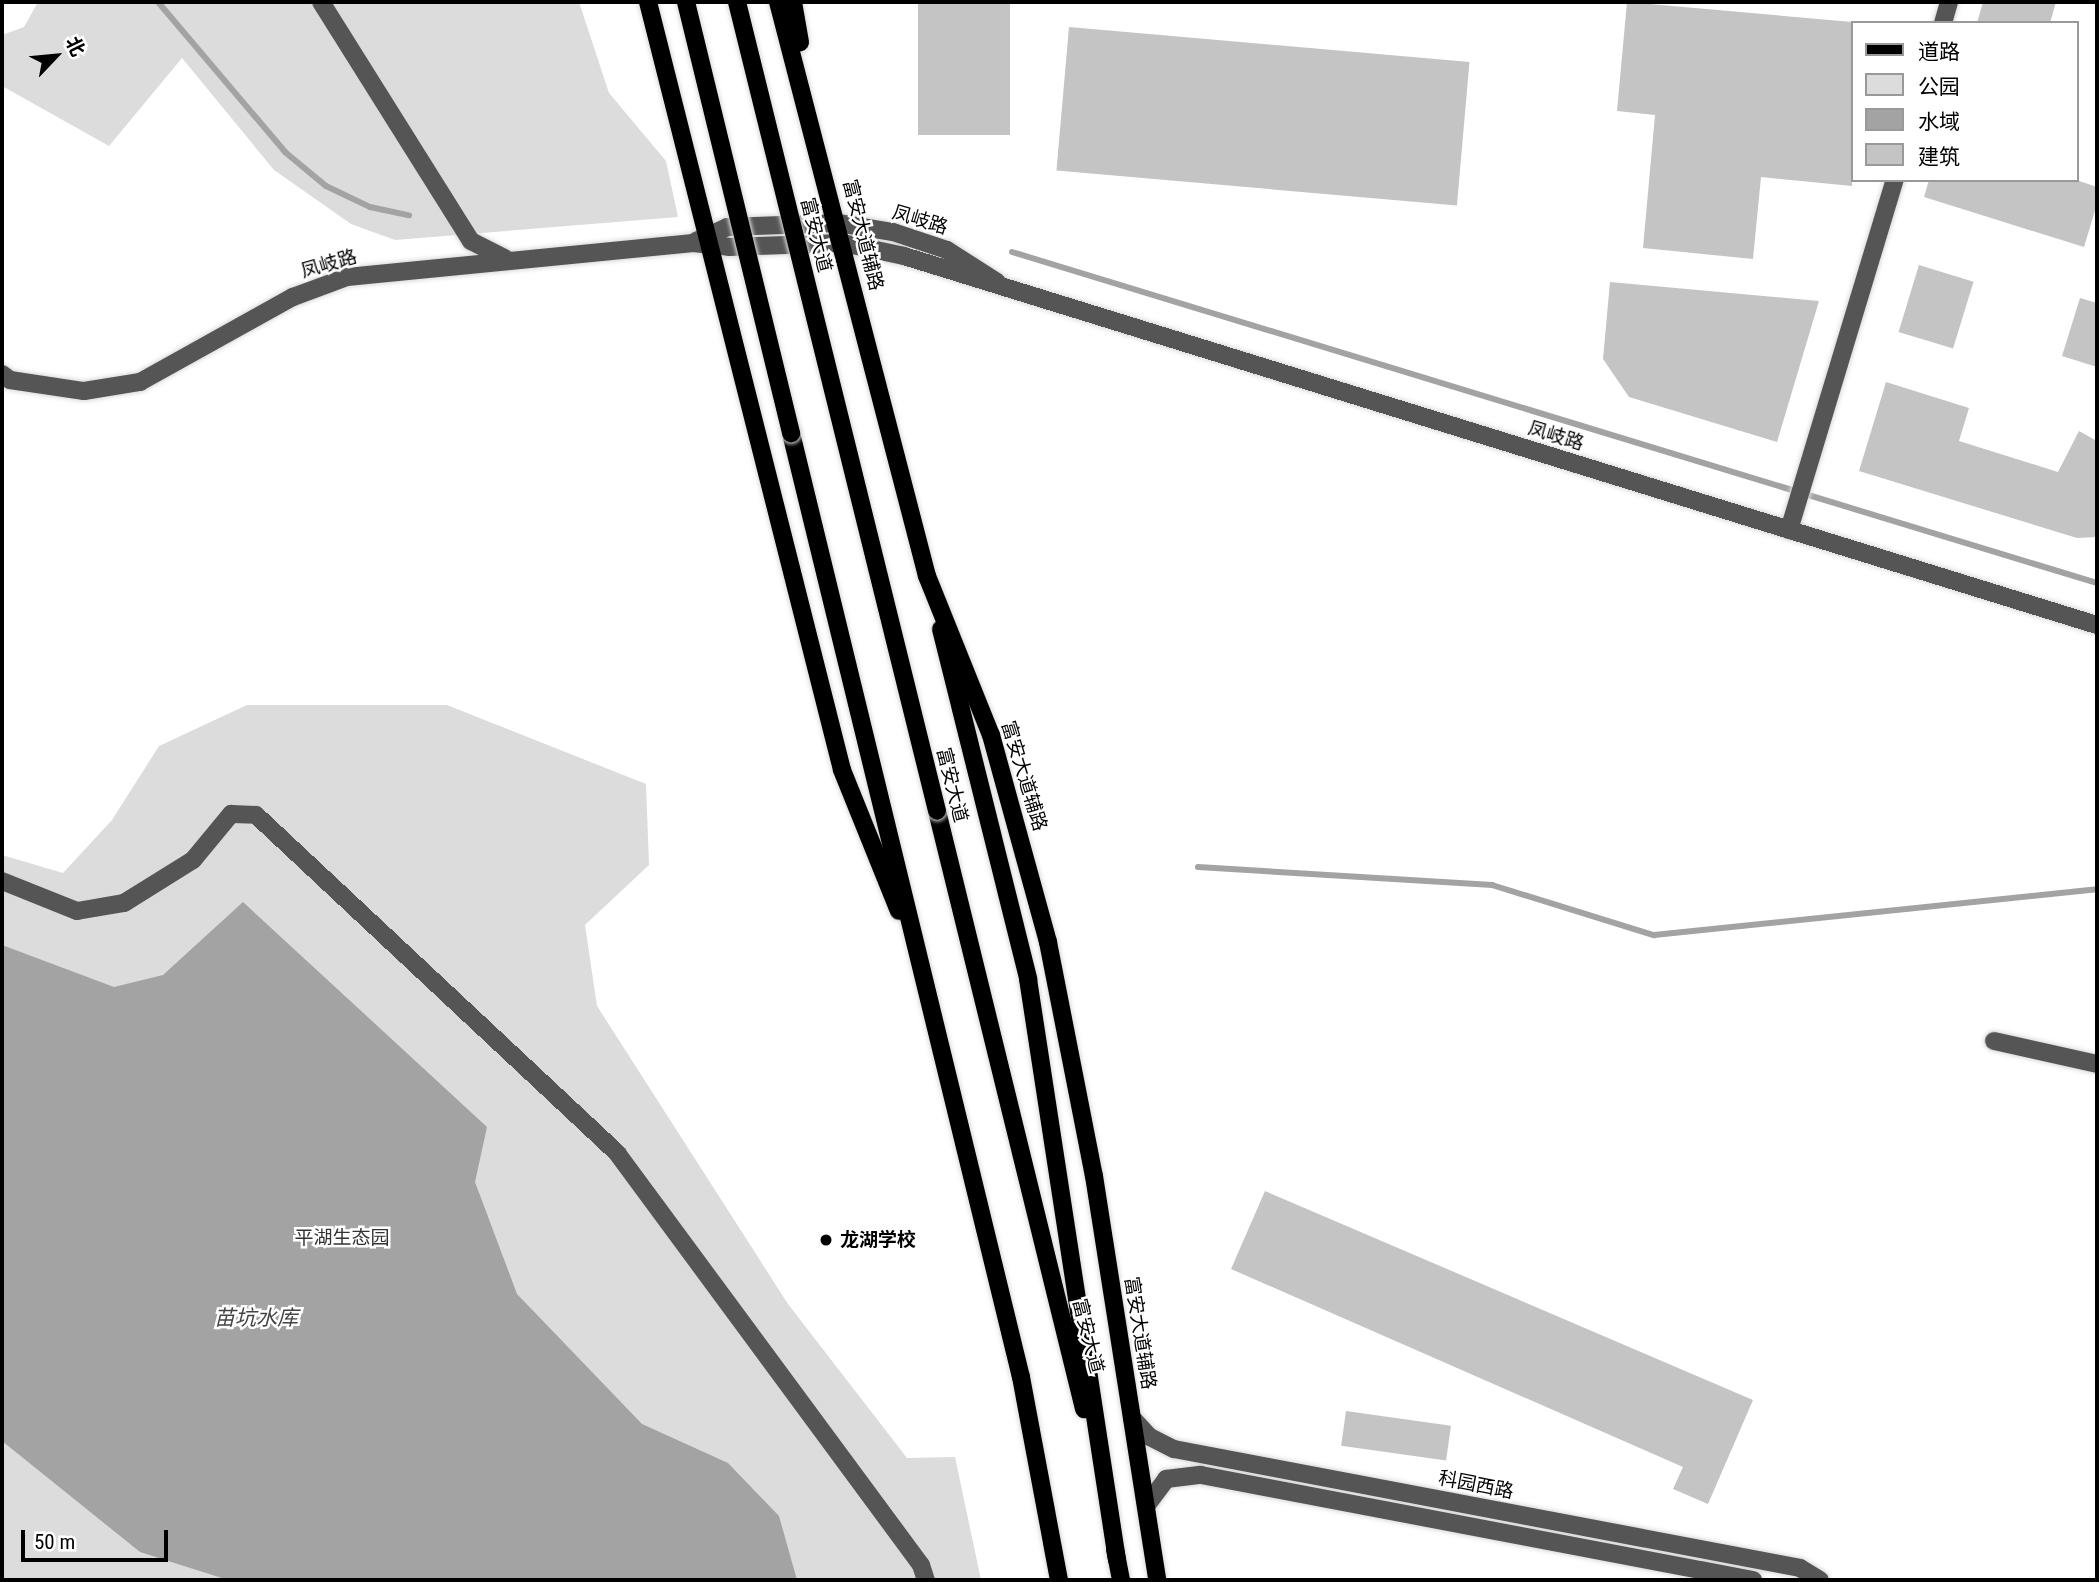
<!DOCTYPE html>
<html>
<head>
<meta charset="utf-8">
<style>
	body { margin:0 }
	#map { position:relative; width:2099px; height:1582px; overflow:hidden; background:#fff; font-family:"Roboto Condensed","Noto Sans SC",sans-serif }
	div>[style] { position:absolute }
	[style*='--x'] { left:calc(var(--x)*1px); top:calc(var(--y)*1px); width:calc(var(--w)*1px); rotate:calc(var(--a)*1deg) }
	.green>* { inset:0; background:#dcdcdc }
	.water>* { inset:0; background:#a3a3a3 }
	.stream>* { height:6px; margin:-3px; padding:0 3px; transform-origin:3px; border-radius:3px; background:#a3a3a3 }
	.building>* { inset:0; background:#c4c4c4; transform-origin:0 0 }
	.roads { filter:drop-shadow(0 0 2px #dbdbdb) drop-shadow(0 0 2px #dbdbdb) }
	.minor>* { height:18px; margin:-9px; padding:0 9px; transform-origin:9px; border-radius:9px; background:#555 }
	.major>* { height:18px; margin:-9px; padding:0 9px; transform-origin:9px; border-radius:9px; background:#000 }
	.bridges { filter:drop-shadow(0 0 2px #dbdbdb) drop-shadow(0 0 2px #dbdbdb) }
	.major-bridge>* { height:18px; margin:-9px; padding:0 9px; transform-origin:9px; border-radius:9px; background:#000 }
	.dots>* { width:19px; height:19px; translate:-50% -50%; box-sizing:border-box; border:4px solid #fff; border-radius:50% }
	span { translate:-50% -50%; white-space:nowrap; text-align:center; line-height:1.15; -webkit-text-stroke:5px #fff; paint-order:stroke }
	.street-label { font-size:19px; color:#000 }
	.park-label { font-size:19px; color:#333 }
	.poi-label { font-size:19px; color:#000; font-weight:700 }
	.left { translate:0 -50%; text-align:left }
	.water-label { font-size:21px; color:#444; font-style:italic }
	.frame { position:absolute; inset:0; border:4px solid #000; pointer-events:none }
	.legend { position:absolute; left:1851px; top:21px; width:228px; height:161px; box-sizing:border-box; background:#fff; border:2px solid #999; margin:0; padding:9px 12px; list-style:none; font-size:21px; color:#000 }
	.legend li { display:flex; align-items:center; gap:14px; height:35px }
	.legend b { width:35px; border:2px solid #999 }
	.north { position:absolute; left:21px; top:21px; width:70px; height:70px; -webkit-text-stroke:5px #fff; paint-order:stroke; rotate:64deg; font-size:19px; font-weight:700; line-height:28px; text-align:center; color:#000 }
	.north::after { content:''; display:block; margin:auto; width:24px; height:32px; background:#000; clip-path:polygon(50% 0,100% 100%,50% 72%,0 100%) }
	.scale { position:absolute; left:21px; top:1530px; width:147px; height:32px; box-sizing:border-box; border:4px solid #000; border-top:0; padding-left:9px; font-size:21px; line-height:24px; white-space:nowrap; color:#000; -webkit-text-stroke:5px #fff; paint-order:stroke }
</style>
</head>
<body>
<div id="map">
	<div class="green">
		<i style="clip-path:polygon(38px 2px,579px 2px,609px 93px,666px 161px,678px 217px,395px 240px,351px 224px,274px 170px,182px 58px,109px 146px,2px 86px,2px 35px,24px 27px)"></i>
		<i style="clip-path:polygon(247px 705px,447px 705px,646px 784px,649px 865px,585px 925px,597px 1006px,788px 1304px,907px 1458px,955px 1457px,981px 1580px,2px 1580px,2px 855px,63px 873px,112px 820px,159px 746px)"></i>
	</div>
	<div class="water">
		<i style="clip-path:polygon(243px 902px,487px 1127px,475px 1182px,517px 1294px,642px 1424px,728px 1463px,779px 1516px,797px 1580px,228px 1580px,140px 1552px,2px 1441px,2px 945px,114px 987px,163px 975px)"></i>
	</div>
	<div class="stream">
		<i style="--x:158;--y:2;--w:197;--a:49.7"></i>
		<i style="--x:285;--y:152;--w:53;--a:39.7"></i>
		<i style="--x:326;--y:186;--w:49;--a:25.5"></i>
		<i style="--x:370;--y:207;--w:40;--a:12"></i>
		<i style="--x:1012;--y:252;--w:1134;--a:16.97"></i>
		<i style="--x:1198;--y:867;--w:295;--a:3.5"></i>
		<i style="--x:1492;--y:885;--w:170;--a:17.2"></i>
		<i style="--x:1654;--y:935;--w:445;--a:-5.9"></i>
	</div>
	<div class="building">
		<i style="left:918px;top:2px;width:92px;height:133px"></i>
		<i style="clip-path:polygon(1627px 2px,1852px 22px,1852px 186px,1761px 177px,1753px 259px,1643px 248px,1655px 115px,1617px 111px)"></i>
		<i style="clip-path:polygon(1983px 2px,2056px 2px,2050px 23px,1977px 23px)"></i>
		<i style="left:1069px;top:27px;width:402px;height:144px;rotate:5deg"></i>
		<i style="clip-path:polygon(1929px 180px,2076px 180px,2097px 187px,2097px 204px,2084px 247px,1924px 197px)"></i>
		<i style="left:1919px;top:265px;width:57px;height:70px;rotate:17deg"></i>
		<i style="clip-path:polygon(1610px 282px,1819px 301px,1777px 442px,1629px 397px,1603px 359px)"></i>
		<i style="clip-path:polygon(2080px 298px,2097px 303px,2097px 367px,2062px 356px)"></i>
		<i style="clip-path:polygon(1886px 382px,1969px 408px,1959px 441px,2058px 472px,2079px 431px,2097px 441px,2097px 537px,2077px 538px,1859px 471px)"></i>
		<i style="clip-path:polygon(1265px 1191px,1753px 1400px,1708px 1504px,1673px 1489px,1683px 1467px,1231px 1269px)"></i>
		<i style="left:1346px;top:1411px;width:106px;height:35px;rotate:8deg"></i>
	</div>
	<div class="roads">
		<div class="minor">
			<i style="--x:321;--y:2;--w:282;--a:57.9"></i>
			<i style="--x:471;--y:241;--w:38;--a:27"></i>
			<i style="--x:1943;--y:23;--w:22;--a:-74"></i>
			<i style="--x:696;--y:241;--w:34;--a:-24"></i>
			<i style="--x:727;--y:227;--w:111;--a:-2.1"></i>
			<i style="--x:838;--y:223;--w:56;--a:9.3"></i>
			<i style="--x:893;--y:232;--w:57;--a:18.4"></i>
			<i style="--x:947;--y:250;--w:59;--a:32.6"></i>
			<i style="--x:2;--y:374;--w:10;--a:37"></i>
			<i style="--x:10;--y:380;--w:75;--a:8.5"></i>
			<i style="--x:84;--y:391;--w:57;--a:-9.1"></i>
			<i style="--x:140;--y:382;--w:175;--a:-29.1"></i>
			<i style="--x:293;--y:297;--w:58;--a:-20.3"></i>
			<i style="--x:347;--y:277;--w:348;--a:-5.6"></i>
			<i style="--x:693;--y:243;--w:36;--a:6"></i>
			<i style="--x:729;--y:247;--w:114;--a:-2"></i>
			<i style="--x:843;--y:243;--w:62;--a:12"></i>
			<i style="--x:904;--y:256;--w:1249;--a:17.19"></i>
			<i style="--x:1789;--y:530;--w:366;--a:-73.2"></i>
			<i style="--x:2;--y:881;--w:81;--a:21.8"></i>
			<i style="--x:77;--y:911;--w:48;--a:-9.7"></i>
			<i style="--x:124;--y:903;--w:81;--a:-31.9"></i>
			<i style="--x:193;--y:860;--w:60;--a:-50.4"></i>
			<i style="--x:231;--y:814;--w:25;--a:2"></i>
			<i style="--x:256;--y:815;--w:495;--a:43.1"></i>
			<i style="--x:617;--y:1153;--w:512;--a:53.58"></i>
			<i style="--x:921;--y:1565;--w:16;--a:72"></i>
			<i style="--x:1994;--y:1041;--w:106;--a:12.6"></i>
			<i style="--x:1132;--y:1418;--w:26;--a:47"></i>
			<i style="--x:1150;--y:1437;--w:27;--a:27"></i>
			<i style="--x:1174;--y:1449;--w:637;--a:10.76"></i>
			<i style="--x:1800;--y:1568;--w:23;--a:31"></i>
			<i style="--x:1146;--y:1506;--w:34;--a:-53"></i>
			<i style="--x:1166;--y:1479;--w:35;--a:-7"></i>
			<i style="--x:1201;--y:1475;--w:562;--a:10.77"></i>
		</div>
		<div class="major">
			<i style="--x:648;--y:2;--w:792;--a:75.82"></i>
			<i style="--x:842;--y:770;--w:152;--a:68"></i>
			<i style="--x:778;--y:2;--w:593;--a:75.45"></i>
			<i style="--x:927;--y:576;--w:171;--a:68.1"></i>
			<i style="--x:991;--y:735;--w:215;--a:74.6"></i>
			<i style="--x:1048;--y:942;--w:238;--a:78.9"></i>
			<i style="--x:1094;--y:1176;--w:409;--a:81.1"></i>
			<i style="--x:793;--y:2;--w:41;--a:80.1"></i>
			<i style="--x:791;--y:433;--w:972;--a:76.31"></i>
			<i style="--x:1021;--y:1377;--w:207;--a:79.4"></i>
			<i style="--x:941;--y:629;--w:361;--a:76"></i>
			<i style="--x:1028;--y:979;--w:588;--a:81.29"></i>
			<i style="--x:937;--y:811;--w:616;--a:76.19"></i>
			<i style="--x:1115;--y:1549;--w:32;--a:79"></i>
		</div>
	</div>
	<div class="bridges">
		<div class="major-bridge">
			<i style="--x:686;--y:2;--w:444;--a:76.3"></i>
			<i style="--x:737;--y:2;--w:833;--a:76.11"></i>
		</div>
	</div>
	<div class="dots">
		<i style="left:826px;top:1240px;background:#000"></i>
	</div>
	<div class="street-label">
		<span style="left:920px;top:220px;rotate:17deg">凤岐路</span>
		<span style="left:816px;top:235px;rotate:76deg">富安大道</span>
		<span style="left:863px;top:235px;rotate:76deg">富安大道辅路</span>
		<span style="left:329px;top:264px;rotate:-16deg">凤岐路</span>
		<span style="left:1556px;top:436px;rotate:17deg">凤岐路</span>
		<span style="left:1024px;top:776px;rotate:73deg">富安大道辅路</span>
		<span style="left:952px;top:785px;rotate:76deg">富安大道</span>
		<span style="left:1140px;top:1333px;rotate:81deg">富安大道辅路</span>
		<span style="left:1088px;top:1336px;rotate:76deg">富安大道</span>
		<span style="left:1476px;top:1485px;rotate:11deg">科园西路</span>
	</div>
	<div class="park-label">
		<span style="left:342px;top:1238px">平湖生态园</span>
	</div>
	<div class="poi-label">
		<span class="left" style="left:840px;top:1240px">龙湖学校</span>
	</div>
	<div class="water-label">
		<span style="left:256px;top:1318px">苗坑水库</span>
	</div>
	<div class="frame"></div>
	<ul class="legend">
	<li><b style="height:9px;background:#000"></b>道路</li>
	<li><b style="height:19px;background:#dcdcdc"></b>公园</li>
	<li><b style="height:19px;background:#a3a3a3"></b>水域</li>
	<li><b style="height:19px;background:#c4c4c4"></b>建筑</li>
	</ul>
	<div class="north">北</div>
	<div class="scale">50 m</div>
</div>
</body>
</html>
